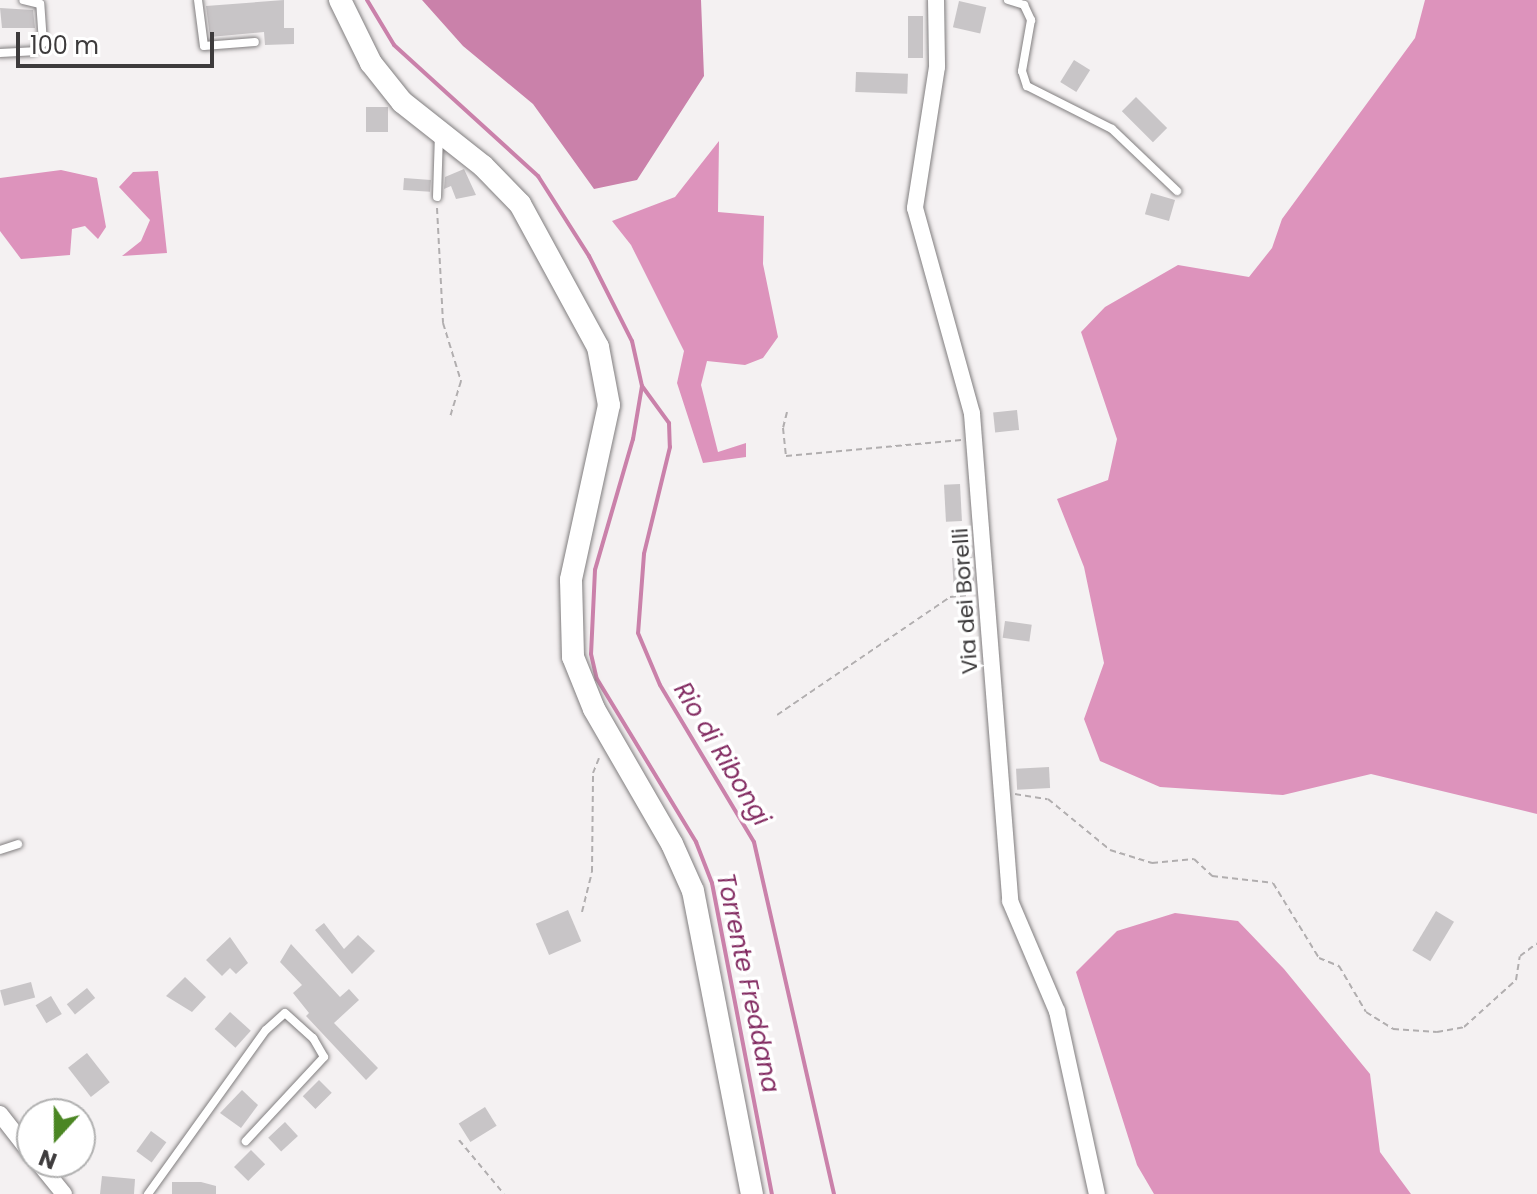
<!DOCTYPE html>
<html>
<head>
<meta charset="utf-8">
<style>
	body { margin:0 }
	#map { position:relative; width:1537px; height:1194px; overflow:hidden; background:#f4f1f2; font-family:Poppins,sans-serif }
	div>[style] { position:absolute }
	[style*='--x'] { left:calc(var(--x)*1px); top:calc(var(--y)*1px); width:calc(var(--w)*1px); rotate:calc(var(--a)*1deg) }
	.forest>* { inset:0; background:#dd93bc }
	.water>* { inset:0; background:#ca81aa }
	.stream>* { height:4px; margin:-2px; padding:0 2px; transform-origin:2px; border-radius:2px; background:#ca81aa }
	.building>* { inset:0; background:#c8c5c7; transform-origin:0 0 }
	.path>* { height:2px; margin-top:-1px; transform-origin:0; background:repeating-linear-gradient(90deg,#b1aeaf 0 6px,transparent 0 10px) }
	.roads { filter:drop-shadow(0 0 2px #817e7f) drop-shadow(0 0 2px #817e7f) }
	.service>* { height:8px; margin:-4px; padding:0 4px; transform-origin:4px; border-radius:4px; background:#fff }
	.minor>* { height:16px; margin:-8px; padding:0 8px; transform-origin:8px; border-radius:8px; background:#fff }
	.secondary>* { height:22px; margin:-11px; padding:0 11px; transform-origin:11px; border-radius:11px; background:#fff }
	span { translate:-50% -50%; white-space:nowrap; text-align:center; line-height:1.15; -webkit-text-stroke:7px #fff; paint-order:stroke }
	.street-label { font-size:22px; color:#3d3b3c }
	.water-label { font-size:24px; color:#832c62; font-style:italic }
	.north { position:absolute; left:16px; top:1098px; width:80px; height:80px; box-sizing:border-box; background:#fff; border:2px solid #b1b1b1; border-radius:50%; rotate:201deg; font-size:22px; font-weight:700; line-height:32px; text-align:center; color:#3d3b3c }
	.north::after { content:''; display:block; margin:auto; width:28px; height:36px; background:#4b8623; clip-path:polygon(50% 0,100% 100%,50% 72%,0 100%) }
	.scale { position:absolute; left:16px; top:32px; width:198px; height:36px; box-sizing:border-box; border:4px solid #3d3b3c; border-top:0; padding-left:10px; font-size:24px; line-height:28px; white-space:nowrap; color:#3d3b3c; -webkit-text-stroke:6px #fff; paint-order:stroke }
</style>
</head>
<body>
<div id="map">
	<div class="forest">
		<i style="clip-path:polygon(1425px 0,1537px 0,1537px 814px,1371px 774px,1283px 795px,1160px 787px,1100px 761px,1084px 719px,1104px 663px,1084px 567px,1057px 499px,1108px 480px,1117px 439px,1081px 332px,1105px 307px,1178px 265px,1249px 277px,1272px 248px,1282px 219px,1415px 38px)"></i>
		<i style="clip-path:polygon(719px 141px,718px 212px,764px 216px,763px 264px,778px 337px,763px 358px,745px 365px,707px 361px,701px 385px,718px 452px,746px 443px,746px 457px,703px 463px,677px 383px,684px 351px,631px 245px,612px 221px,675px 197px)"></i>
		<i style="clip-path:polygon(61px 170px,97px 178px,106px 227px,98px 239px,85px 226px,72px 229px,70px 255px,21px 259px,0 231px,0 178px)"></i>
		<i style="clip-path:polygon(158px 171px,167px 253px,122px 256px,141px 241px,150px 220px,119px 187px,133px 172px)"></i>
		<i style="clip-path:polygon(1175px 913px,1238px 921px,1284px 969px,1370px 1074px,1380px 1152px,1411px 1194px,1154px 1194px,1137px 1165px,1076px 972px,1117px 931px)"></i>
	</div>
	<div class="water">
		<i style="clip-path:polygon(422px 0,701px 0,704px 76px,637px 180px,594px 189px,533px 104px,463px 46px)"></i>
	</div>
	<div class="stream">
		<i style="--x:367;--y:0;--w:52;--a:59"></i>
		<i style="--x:394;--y:45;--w:195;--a:42.3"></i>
		<i style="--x:538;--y:176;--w:95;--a:57.5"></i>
		<i style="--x:589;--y:256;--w:95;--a:63.2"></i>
		<i style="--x:632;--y:341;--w:46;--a:77.5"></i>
		<i style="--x:642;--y:386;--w:54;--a:99.6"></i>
		<i style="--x:633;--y:439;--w:136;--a:106.2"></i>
		<i style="--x:595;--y:570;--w:84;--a:92.7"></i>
		<i style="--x:591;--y:654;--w:26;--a:77"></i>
		<i style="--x:597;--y:679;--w:191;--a:58.7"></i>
		<i style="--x:696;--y:842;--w:44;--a:68.7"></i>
		<i style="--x:712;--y:883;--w:317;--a:79.1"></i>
		<i style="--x:642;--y:386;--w:46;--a:53.9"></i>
		<i style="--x:669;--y:423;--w:24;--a:88"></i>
		<i style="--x:670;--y:447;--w:110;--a:103.7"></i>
		<i style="--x:644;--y:554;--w:79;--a:94.3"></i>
		<i style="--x:638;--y:633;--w:56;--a:67.1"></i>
		<i style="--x:660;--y:685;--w:183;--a:59.1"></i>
		<i style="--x:754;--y:842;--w:361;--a:77.2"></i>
	</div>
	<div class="building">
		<i style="clip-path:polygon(284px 0,284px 28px,294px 28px,294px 44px,265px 45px,264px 32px,210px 37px,206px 6px)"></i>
		<i style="left:959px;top:1px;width:28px;height:27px;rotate:13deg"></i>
		<i style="clip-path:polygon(0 8px,33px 10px,35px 28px,2px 28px)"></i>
		<i style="left:908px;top:16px;width:15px;height:42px"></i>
		<i style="left:1074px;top:60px;width:19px;height:26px;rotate:32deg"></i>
		<i style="left:856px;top:72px;width:52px;height:20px;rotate:2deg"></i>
		<i style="left:1136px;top:97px;width:44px;height:20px;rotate:45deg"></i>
		<i style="left:366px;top:107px;width:22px;height:25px"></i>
		<i style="clip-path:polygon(464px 169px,476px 195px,456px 199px,451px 186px,444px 189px,445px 177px)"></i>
		<i style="left:404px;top:178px;width:27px;height:12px;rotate:4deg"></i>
		<i style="left:1151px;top:193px;width:25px;height:22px;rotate:16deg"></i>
		<i style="left:1017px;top:410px;width:20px;height:24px;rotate:84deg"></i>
		<i style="left:960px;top:484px;width:37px;height:16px;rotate:87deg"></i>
		<i style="clip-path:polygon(972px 557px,974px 581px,965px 582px,965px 590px,954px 591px,952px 558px)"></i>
		<i style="left:1005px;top:621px;width:27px;height:17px;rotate:8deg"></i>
		<i style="left:1049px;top:767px;width:21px;height:33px;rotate:87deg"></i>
		<i style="left:568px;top:910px;width:34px;height:35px;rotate:67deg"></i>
		<i style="left:1436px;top:911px;width:21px;height:46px;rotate:31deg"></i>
		<i style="clip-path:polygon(324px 923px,344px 949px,358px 935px,375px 951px,352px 974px,315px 930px)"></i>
		<i style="clip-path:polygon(230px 937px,248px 963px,236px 974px,230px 968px,222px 976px,206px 960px)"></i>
		<i style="clip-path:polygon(291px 944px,340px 997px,349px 989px,359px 1000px,334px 1023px,378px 1068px,366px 1080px,306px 1016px,309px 1013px,293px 993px,302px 985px,280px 962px)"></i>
		<i style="clip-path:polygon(185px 977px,206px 997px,192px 1012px,166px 996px)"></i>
		<i style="left:31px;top:982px;width:16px;height:32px;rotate:75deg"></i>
		<i style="left:87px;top:988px;width:13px;height:26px;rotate:51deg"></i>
		<i style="left:51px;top:996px;width:21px;height:18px;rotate:59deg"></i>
		<i style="left:230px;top:1012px;width:28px;height:23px;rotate:42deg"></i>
		<i style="left:87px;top:1053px;width:37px;height:24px;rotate:52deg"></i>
		<i style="left:319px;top:1080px;width:18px;height:23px;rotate:45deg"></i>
		<i style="clip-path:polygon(242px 1090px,258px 1105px,241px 1128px,220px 1113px)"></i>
		<i style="left:485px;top:1107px;width:22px;height:31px;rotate:58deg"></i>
		<i style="left:285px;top:1122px;width:19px;height:23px;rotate:47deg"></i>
		<i style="left:151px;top:1131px;width:19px;height:25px;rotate:36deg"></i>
		<i style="left:251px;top:1150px;width:20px;height:24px;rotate:45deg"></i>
		<i style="clip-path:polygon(102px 1176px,135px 1179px,134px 1194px,100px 1194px)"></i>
		<i style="clip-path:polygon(172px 1182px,201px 1182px,216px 1186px,216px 1194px,172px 1194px)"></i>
	</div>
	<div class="path">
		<i style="--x:437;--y:208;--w:115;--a:87"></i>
		<i style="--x:443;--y:323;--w:61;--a:72.8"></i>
		<i style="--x:461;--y:381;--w:39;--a:107"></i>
		<i style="--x:787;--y:412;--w:16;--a:104"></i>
		<i style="--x:783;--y:428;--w:28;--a:84"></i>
		<i style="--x:786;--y:456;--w:176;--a:-5.2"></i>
		<i style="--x:777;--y:715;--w:209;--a:-34.3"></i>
		<i style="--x:950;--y:597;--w:19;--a:-6"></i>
		<i style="--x:1015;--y:794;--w:33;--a:9"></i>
		<i style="--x:1048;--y:799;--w:80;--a:39.4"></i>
		<i style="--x:1110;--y:850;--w:44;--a:17.2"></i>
		<i style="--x:1152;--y:863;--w:42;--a:-5.4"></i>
		<i style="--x:1194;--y:859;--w:25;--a:43"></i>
		<i style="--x:1212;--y:876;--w:61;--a:6.5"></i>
		<i style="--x:1273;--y:883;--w:88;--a:58.5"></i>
		<i style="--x:1319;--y:958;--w:22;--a:22"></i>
		<i style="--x:1339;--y:966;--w:53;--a:59.6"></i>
		<i style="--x:1366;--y:1012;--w:32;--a:32"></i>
		<i style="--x:1393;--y:1029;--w:44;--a:3.9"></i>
		<i style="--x:1437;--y:1032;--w:27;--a:-10"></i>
		<i style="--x:1464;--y:1027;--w:70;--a:-42.1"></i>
		<i style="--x:1516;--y:980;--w:24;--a:-81"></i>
		<i style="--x:1520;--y:956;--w:21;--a:-37"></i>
		<i style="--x:582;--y:912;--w:41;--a:-76"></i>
		<i style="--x:592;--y:872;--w:99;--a:-89.4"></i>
		<i style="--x:593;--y:773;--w:16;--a:-68"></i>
		<i style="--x:459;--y:1140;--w:70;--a:50.2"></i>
	</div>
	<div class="roads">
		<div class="service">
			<i style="--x:198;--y:0;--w:46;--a:82.6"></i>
			<i style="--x:204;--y:46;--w:51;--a:-4.5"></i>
			<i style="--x:1008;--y:0;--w:17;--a:17"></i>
			<i style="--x:1024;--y:5;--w:17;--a:65"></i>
			<i style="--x:1031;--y:20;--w:52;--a:100"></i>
			<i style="--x:1022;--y:71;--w:16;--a:72"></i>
			<i style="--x:1027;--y:86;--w:95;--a:26.8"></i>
			<i style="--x:1112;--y:129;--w:90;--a:43.6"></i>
			<i style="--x:0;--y:53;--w:33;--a:-3"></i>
			<i style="--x:33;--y:51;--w:13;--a:-39"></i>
			<i style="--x:43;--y:43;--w:39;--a:-94"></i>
			<i style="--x:40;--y:4;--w:17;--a:-167"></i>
			<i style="--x:437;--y:197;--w:62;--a:-88.2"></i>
			<i style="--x:0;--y:850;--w:19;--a:-18"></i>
			<i style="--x:148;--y:1194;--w:202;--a:-54.3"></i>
			<i style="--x:266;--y:1030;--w:25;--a:-42"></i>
			<i style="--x:285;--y:1013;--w:38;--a:42"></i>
			<i style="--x:313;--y:1038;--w:22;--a:60"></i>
			<i style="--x:324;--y:1057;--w:115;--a:132.9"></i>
		</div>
		<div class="minor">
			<i style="--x:936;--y:0;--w:67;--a:89.1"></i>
			<i style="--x:937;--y:67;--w:143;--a:98.9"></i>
			<i style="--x:915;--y:208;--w:214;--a:74.5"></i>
			<i style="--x:972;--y:414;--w:488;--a:85.5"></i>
			<i style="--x:1010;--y:901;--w:120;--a:66.9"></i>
			<i style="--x:1057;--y:1011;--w:187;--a:77.7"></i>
			<i style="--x:0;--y:1114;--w:52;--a:52"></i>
			<i style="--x:38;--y:1162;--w:41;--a:50.9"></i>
		</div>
		<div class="secondary">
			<i style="--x:340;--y:0;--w:70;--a:63.8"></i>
			<i style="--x:371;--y:63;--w:50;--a:51.5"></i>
			<i style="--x:402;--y:102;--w:103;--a:38.3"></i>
			<i style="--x:483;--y:166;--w:53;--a:45.8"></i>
			<i style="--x:520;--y:204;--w:163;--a:61.4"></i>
			<i style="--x:598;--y:347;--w:59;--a:79.3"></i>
			<i style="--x:609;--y:405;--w:179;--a:102.3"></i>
			<i style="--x:571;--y:580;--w:77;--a:88.5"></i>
			<i style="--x:573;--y:657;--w:56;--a:68"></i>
			<i style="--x:594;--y:709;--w:156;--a:60"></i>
			<i style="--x:672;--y:844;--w:51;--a:65.9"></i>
			<i style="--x:693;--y:891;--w:309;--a:79"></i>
		</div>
	</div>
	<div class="street-label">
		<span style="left:965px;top:601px;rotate:-94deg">Via dei Borelli</span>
	</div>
	<div class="water-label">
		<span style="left:722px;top:754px;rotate:59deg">Rio di Ribongi</span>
		<span style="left:748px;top:983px;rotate:78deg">Torrente Freddana</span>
	</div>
	<div class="north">N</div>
	<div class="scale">100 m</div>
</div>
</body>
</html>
